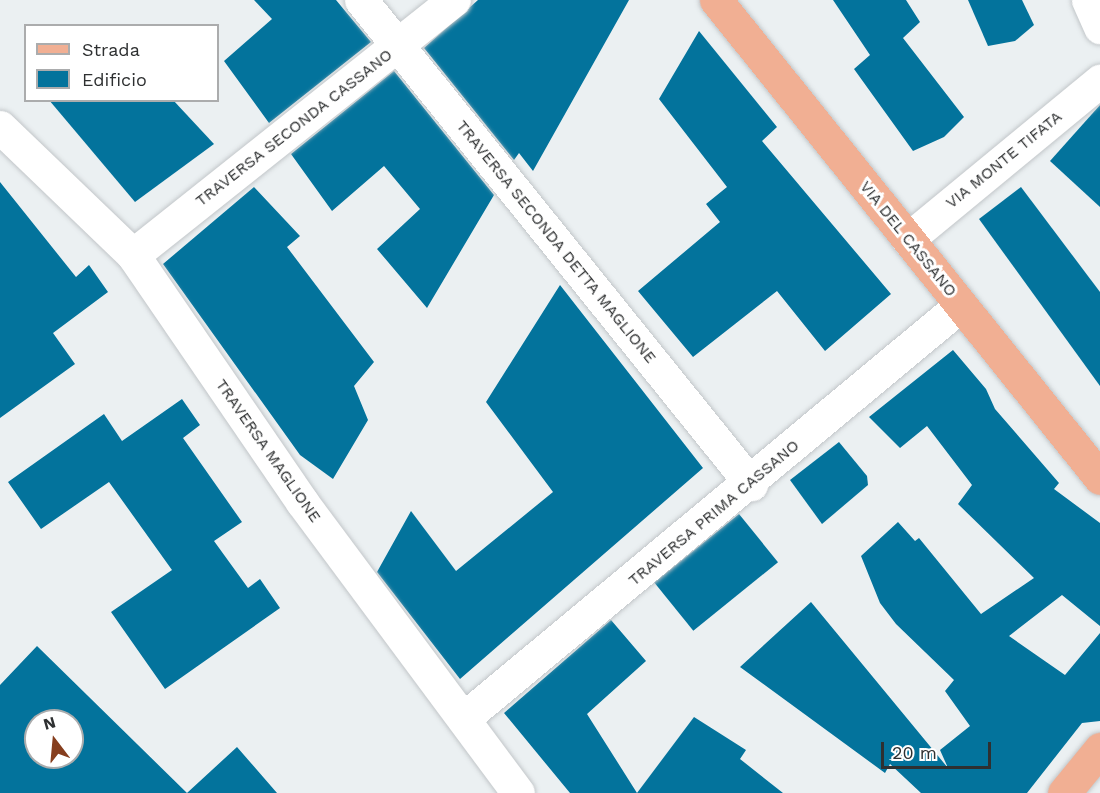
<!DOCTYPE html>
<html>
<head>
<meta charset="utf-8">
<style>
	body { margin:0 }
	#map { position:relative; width:1100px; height:793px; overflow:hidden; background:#ebf0f2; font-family:"Work Sans",sans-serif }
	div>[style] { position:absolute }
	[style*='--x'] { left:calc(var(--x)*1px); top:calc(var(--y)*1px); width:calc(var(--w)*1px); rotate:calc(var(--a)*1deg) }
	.building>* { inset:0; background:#03739c; transform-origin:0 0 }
	.roads { filter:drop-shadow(0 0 2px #c2c6c9) drop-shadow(0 0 2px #c2c6c9) }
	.minor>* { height:33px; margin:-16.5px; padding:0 16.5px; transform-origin:16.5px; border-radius:16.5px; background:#fff }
	.major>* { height:33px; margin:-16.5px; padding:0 16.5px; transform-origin:16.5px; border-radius:16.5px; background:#f1af93 }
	span { translate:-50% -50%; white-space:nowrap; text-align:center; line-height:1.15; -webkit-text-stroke:6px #fff; paint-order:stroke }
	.street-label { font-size:16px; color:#2e3031 }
	.legend { position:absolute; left:24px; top:24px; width:195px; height:78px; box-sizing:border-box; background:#fff; border:2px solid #abacad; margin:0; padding:8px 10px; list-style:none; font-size:18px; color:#2e3031 }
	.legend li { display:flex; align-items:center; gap:12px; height:30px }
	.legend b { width:30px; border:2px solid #abacad }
	.north { position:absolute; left:24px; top:709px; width:60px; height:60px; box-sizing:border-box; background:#fff; border:2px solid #abacad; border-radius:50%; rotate:344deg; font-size:16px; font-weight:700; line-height:24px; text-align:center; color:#2e3031 }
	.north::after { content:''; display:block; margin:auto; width:21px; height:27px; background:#863e1e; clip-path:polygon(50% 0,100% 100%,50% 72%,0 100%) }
	.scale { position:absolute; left:881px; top:742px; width:110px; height:27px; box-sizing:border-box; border:3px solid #2e3031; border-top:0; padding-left:8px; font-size:18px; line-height:21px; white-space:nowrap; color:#2e3031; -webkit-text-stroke:4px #fff; paint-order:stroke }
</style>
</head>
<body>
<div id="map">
	<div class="building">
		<i style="clip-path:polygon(254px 0,336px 0,371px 42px,269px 123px,224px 61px,272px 19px)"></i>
		<i style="clip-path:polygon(478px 0,629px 0,533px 171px,519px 153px,514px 160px,424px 48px)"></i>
		<i style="clip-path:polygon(833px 0,906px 0,920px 22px,903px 38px,964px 117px,944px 137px,913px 151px,854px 69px,870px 55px)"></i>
		<i style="clip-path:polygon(968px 0,1022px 0,1034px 25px,1015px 41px,988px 46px)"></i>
		<i style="clip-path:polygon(699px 31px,777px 127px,762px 141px,891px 294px,825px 351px,777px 291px,693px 357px,638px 291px,720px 222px,706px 204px,727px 187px,659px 99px)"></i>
		<i style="clip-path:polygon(394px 71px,494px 195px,427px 308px,377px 249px,420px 209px,384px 166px,332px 211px,291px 154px)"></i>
		<i style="clip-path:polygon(49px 100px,173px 100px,214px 144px,135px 202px)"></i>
		<i style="clip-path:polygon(1100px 105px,1100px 207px,1050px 161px)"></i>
		<i style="clip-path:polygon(0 182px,76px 277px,89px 265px,108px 292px,53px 333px,75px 364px,0 418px)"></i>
		<i style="clip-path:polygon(254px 187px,300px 236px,287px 247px,374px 362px,354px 386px,368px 420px,333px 479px,300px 455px,163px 264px)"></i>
		<i style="clip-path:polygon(1021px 187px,1100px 292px,1100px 386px,979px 219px)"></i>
		<i style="clip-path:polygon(560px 285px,703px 468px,460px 679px,377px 572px,411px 511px,456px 571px,553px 492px,486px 402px)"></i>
		<i style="clip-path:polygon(953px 350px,986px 389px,995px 409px,1059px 483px,1054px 489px,1100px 523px,1100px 626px,1062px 595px,1009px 636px,1065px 675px,1100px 633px,1100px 721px,1082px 723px,1027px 793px,921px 793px,890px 764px,885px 773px,740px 667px,811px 602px,948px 768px,940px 750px,970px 726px,945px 691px,954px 680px,896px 624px,880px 603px,861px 556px,898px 522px,915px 541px,919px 538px,981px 614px,1034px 578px,958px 504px,972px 485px,927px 426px,900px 448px,869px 417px)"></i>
		<i style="clip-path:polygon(182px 399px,200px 425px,183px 438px,242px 522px,214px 541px,248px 588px,260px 579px,280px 608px,165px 689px,111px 612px,172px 570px,109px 482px,41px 529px,8px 482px,104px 414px,122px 441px)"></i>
		<i style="clip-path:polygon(839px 442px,867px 476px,868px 485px,822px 524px,790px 480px)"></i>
		<i style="left:739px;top:514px;width:62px;height:109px;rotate:51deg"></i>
		<i style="clip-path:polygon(611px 620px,646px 661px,587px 714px,637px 793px,694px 717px,746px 750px,740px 759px,783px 793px,570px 793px,504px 713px)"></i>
		<i style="clip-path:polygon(evenodd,37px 646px,187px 793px,237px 747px,277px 793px,0 793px,0 685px,37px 646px,36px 721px,72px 721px,72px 757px,36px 757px,36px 721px)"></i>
	</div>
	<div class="roads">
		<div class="minor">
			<i style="--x:361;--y:0;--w:622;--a:51.14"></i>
			<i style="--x:1088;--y:0;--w:30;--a:66"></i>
			<i style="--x:0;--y:127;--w:185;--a:43.9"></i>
			<i style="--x:133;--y:255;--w:299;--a:55.6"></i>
			<i style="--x:302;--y:502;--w:362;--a:53.4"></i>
			<i style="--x:908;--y:239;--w:249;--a:-39.5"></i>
			<i style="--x:133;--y:255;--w:410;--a:-38.5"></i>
			<i style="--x:464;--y:718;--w:646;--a:-39.73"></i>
		</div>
		<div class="major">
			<i style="--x:716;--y:0;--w:613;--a:51.22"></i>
			<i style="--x:1064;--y:793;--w:57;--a:-50.7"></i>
		</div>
	</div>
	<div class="street-label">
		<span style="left:294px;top:128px;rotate:-38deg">TRAVERSA SECONDA CASSANO</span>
		<span style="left:1004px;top:160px;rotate:-39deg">VIA MONTE TIFATA</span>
		<span style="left:908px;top:239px;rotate:51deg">VIA DEL CASSANO</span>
		<span style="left:556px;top:242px;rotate:51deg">TRAVERSA SECONDA DETTA MAGLIONE</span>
		<span style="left:268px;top:451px;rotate:55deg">TRAVERSA MAGLIONE</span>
		<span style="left:714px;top:513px;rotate:-40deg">TRAVERSA PRIMA CASSANO</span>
	</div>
	<ul class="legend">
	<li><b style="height:8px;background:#f1af93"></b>Strada</li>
	<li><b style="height:16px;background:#03739c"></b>Edificio</li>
	</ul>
	<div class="north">N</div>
	<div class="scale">20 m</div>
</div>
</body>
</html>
